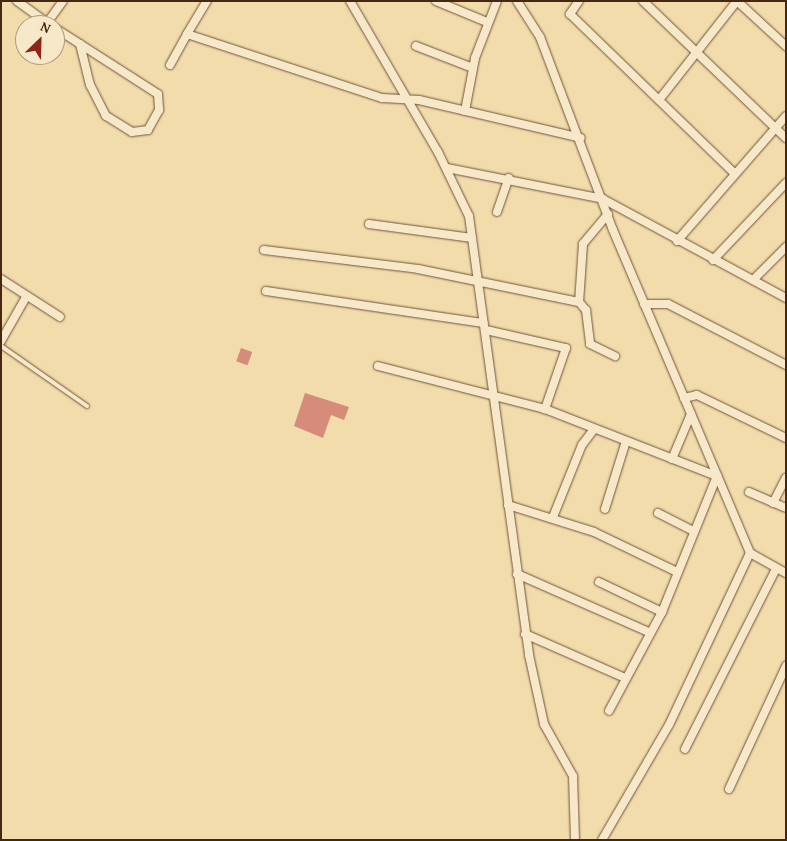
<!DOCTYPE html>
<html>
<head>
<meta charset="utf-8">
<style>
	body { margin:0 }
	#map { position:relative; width:787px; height:841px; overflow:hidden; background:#f2dcac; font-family:"Gentium Book Plus",serif }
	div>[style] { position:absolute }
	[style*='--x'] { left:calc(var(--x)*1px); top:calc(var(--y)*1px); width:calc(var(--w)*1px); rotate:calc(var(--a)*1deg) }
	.building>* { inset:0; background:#d58c7a; transform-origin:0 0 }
	.roads { filter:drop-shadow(0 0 1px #715438) drop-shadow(0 0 1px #715438) }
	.service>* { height:4px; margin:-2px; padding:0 2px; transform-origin:2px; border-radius:2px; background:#f7e8c9 }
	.minor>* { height:8px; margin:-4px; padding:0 4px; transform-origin:4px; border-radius:4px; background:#f7e8c9 }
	span { translate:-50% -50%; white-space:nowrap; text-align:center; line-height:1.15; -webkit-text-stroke:4px #f7e8c9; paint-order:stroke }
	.frame { position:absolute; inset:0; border:2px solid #462712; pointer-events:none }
	.north { position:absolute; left:15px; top:15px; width:50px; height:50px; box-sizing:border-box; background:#f7e8c9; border:1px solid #b09b80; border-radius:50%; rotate:24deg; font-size:14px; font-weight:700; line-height:20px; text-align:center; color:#462712 }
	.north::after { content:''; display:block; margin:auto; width:18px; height:22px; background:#8f2418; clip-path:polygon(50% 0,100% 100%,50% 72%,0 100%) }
</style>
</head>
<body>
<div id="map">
	<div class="building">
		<i style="left:241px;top:348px;width:12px;height:14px;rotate:20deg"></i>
		<i style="clip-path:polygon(305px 393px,349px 407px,344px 420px,331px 415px,323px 438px,294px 426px)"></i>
	</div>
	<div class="roads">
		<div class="service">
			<i style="--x:1;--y:346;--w:105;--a:34.9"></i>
		</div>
		<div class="minor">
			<i style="--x:17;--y:1;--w:41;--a:36"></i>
			<i style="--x:350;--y:1;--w:175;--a:59.8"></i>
			<i style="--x:438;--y:152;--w:71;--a:64.2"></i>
			<i style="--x:469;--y:216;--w:443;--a:82.2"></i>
			<i style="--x:529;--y:655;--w:71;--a:77.7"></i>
			<i style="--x:544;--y:724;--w:60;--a:60.9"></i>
			<i style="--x:573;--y:776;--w:64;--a:88.2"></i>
			<i style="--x:436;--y:1;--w:55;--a:22.4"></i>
			<i style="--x:517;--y:1;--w:43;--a:57.4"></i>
			<i style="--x:540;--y:37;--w:206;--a:69.3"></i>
			<i style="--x:613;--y:230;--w:351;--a:67"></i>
			<i style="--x:750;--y:553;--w:41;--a:29.1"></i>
			<i style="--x:579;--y:1;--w:16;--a:125"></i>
			<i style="--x:570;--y:14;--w:228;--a:44.1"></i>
			<i style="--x:643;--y:1;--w:198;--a:43.8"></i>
			<i style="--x:737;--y:1;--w:67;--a:42.6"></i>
			<i style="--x:47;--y:23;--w:27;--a:-54"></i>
			<i style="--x:55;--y:28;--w:122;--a:32.7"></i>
			<i style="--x:158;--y:94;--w:16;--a:86"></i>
			<i style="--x:159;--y:110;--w:23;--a:119"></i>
			<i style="--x:148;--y:130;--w:16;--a:173"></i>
			<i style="--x:132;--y:132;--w:31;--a:-148"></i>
			<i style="--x:106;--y:116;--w:35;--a:-117"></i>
			<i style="--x:90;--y:85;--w:42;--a:-103.7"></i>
			<i style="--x:187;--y:34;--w:39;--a:-59"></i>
			<i style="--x:416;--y:46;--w:61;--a:21.1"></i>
			<i style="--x:170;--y:65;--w:35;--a:-61"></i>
			<i style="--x:187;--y:34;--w:205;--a:18.2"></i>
			<i style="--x:382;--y:98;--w:37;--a:3"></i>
			<i style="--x:419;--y:100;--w:166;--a:13.2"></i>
			<i style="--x:659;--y:100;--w:126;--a:-51.8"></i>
			<i style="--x:465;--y:111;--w:54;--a:-79.3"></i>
			<i style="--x:475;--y:58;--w:61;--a:-68.9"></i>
			<i style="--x:447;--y:168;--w:159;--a:11.2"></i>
			<i style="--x:603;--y:199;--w:208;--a:28.4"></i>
			<i style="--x:497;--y:212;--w:36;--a:-71"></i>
			<i style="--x:608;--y:214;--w:39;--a:130"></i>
			<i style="--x:583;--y:244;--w:58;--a:93.9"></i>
			<i style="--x:579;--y:302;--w:11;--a:49"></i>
			<i style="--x:586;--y:310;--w:34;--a:83"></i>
			<i style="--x:590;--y:344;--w:28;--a:26"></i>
			<i style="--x:369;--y:224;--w:104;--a:7.7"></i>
			<i style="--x:677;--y:241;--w:166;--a:-48.9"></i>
			<i style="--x:264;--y:250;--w:155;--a:7"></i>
			<i style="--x:418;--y:269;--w:164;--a:11.6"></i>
			<i style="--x:713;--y:260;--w:106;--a:-46.5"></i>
			<i style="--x:1;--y:279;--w:70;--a:32.8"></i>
			<i style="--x:753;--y:280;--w:47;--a:-45"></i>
			<i style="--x:266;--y:291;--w:220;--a:8.4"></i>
			<i style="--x:644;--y:304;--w:24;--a:0"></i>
			<i style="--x:668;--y:304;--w:133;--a:27.3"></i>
			<i style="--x:486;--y:330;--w:82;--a:12.7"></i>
			<i style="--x:566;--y:348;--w:65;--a:109"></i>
			<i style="--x:1;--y:341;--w:51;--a:-60.4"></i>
			<i style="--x:378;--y:366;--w:172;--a:14.4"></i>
			<i style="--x:545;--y:409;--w:185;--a:21.3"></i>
			<i style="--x:717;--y:476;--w:147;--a:112"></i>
			<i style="--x:662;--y:612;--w:112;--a:118.2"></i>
			<i style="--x:684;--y:398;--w:13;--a:-13"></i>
			<i style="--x:697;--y:395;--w:99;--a:25.8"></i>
			<i style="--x:672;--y:459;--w:49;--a:-67.1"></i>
			<i style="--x:749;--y:492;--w:40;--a:23.4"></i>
			<i style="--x:773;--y:503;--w:28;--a:-63"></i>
			<i style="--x:508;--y:505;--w:90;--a:17.4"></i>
			<i style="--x:594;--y:532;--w:92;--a:25.7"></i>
			<i style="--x:605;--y:509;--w:71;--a:-72.8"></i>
			<i style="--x:658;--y:513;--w:38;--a:27"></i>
			<i style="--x:553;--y:517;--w:78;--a:-68.1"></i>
			<i style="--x:582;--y:445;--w:20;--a:-53"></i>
			<i style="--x:517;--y:574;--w:146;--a:23.8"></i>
			<i style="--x:599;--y:582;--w:70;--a:25.5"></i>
			<i style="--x:525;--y:634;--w:109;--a:23.7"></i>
			<i style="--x:685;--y:749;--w:202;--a:-63.2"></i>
			<i style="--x:729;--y:789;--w:136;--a:-65.1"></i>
			<i style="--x:602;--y:840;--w:133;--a:-59.8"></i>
			<i style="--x:669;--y:725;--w:190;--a:-64.8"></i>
		</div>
	</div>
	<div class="frame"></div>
	<div class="north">N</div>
</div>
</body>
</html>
